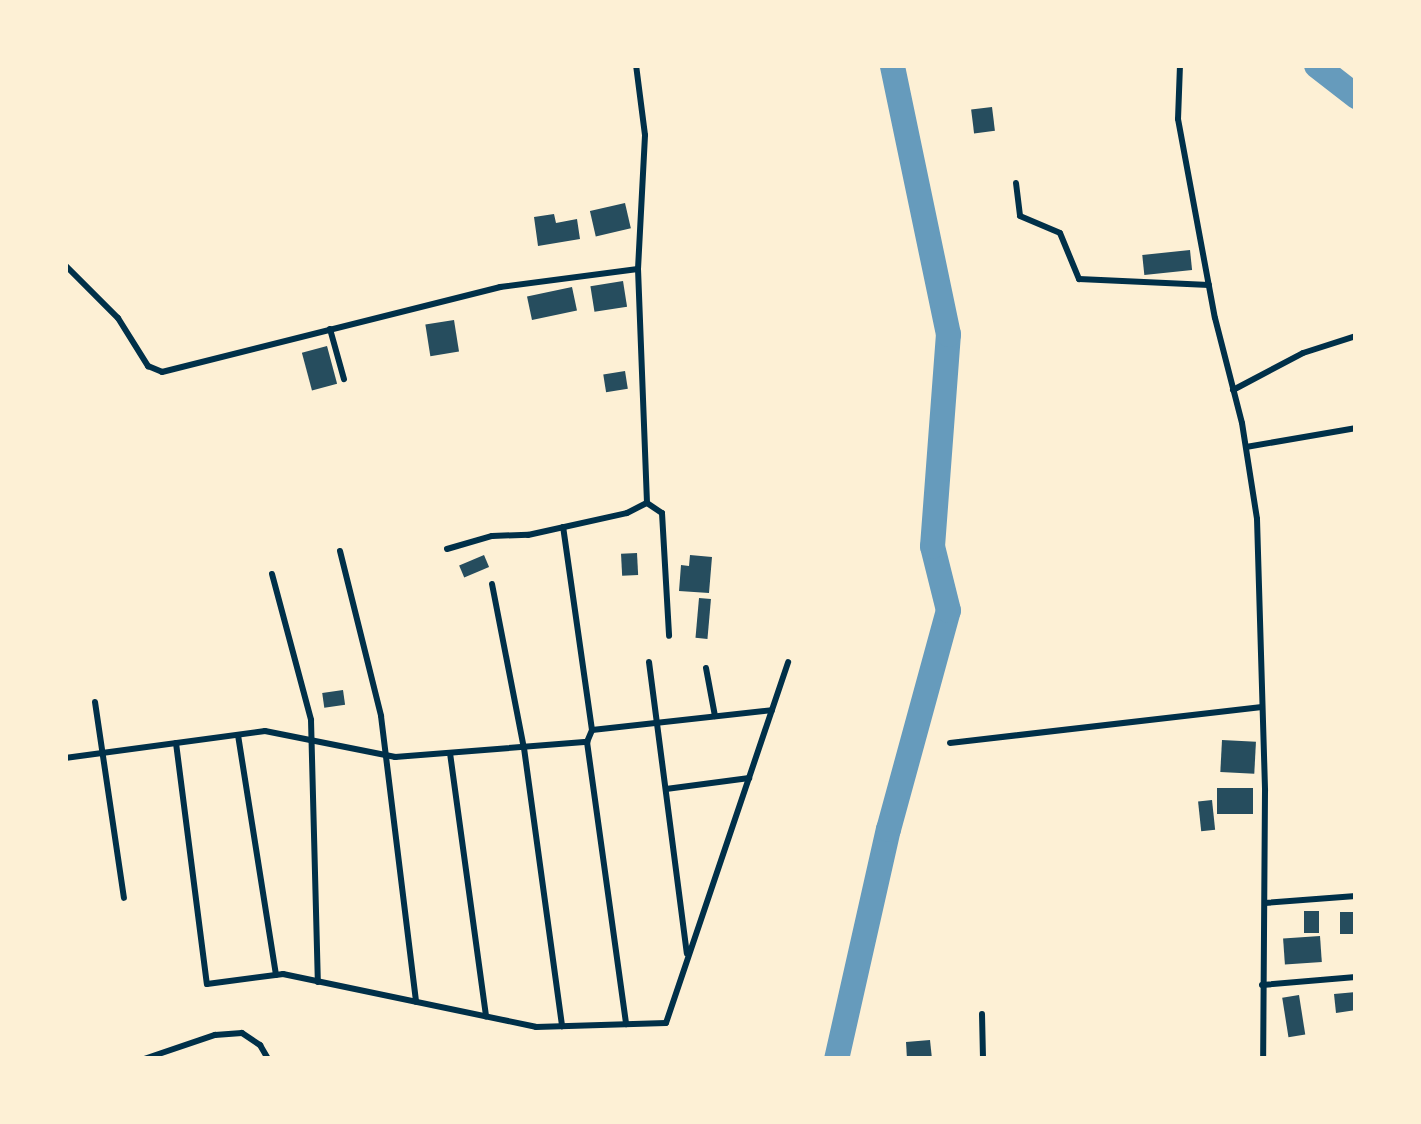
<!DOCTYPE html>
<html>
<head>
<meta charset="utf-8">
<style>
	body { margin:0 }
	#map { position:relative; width:1421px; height:1124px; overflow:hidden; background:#fdf0d5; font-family:Barlow,sans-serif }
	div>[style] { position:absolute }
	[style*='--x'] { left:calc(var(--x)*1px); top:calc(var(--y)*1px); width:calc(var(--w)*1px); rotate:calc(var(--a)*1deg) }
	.river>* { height:25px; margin:-12.5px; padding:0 12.5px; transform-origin:12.5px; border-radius:12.5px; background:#669bbc }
	.building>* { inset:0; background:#264d5e; transform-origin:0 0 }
	.minor>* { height:6px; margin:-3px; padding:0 3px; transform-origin:3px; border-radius:3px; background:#003049 }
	span { translate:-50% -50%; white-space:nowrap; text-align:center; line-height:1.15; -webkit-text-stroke:8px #fdf0d5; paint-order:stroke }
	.frame { position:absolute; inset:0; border:68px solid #fdf0d5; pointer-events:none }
</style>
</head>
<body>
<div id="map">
	<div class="river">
		<i style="--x:1316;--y:65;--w:51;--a:37.8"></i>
		<i style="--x:836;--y:1059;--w:236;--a:-77.3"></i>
		<i style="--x:888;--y:829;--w:227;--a:-74.7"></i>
		<i style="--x:948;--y:610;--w:66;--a:-104"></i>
		<i style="--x:932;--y:546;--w:213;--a:-85.7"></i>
		<i style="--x:948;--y:334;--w:275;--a:-101.8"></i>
	</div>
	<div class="building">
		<i style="left:992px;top:107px;width:24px;height:21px;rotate:83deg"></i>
		<i style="left:625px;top:203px;width:26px;height:36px;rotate:77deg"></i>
		<i style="clip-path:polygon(554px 214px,556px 223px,577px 219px,580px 239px,538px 246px,534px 217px)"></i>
		<i style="left:1190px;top:250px;width:20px;height:48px;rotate:84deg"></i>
		<i style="left:623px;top:281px;width:26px;height:33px;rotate:81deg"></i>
		<i style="left:572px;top:287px;width:24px;height:46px;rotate:78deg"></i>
		<i style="left:454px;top:320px;width:32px;height:29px;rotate:81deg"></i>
		<i style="left:327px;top:346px;width:39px;height:26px;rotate:75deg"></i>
		<i style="left:625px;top:371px;width:18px;height:22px;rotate:81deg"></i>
		<i style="left:637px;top:553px;width:22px;height:16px;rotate:87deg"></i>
		<i style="left:484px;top:555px;width:13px;height:27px;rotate:67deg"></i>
		<i style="clip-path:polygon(690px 555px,712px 557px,709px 593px,679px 591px,681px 565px,689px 566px)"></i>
		<i style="left:699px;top:598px;width:12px;height:40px;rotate:5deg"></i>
		<i style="left:343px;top:690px;width:15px;height:21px;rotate:82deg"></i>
		<i style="left:1222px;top:740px;width:34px;height:32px;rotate:3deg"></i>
		<i style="left:1217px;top:788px;width:36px;height:26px"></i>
		<i style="left:1212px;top:800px;width:30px;height:14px;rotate:84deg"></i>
		<i style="left:1304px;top:911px;width:15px;height:22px"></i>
		<i style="left:1340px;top:912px;width:16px;height:22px"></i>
		<i style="left:1320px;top:936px;width:26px;height:37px;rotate:86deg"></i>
		<i style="clip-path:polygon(1356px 992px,1356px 1010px,1336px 1013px,1334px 994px)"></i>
		<i style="left:1299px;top:995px;width:40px;height:17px;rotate:81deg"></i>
		<i style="clip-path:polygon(930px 1040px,932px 1059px,907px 1059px,906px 1042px)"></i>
	</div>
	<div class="minor">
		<i style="--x:1180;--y:65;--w:54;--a:92.1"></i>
		<i style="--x:1178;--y:119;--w:202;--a:79.5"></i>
		<i style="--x:1215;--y:318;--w:108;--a:75.6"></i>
		<i style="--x:1242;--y:423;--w:97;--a:81.1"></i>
		<i style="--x:1257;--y:519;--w:272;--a:88.3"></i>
		<i style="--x:1265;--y:791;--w:268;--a:90.4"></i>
		<i style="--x:1016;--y:183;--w:33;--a:83"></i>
		<i style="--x:1020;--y:216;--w:43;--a:23"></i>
		<i style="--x:1060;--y:233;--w:50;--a:67.6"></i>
		<i style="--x:1079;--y:279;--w:130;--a:2.6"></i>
		<i style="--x:65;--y:265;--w:75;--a:45"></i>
		<i style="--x:118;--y:318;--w:57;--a:58"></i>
		<i style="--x:148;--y:366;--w:15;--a:23"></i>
		<i style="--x:162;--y:372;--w:349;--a:-14.1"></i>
		<i style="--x:500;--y:287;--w:139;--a:-7.4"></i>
		<i style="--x:330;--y:329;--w:52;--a:74.4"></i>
		<i style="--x:1233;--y:390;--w:79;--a:-27.9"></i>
		<i style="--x:1303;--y:353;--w:56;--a:-17.8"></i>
		<i style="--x:1246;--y:447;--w:112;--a:-9.8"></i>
		<i style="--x:647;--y:503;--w:18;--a:34"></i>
		<i style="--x:662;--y:513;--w:123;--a:86.7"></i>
		<i style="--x:447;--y:549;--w:47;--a:-16.1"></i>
		<i style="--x:492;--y:536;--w:36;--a:-2"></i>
		<i style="--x:528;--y:535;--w:101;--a:-12.5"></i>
		<i style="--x:627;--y:513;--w:22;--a:-27"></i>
		<i style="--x:647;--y:503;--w:234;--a:-92.2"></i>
		<i style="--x:638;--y:269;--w:134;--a:-87"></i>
		<i style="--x:645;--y:135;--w:71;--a:-97.3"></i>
		<i style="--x:340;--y:551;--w:170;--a:76"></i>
		<i style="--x:381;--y:716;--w:288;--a:83"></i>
		<i style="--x:272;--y:574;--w:151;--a:75"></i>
		<i style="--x:311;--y:720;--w:262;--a:88.5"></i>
		<i style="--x:492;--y:584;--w:167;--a:79"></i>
		<i style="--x:524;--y:748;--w:281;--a:82.2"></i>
		<i style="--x:649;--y:662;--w:294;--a:82.6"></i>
		<i style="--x:706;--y:668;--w:49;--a:79.4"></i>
		<i style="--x:95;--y:702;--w:198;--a:81.6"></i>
		<i style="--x:592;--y:730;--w:181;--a:-6.3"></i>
		<i style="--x:238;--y:735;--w:243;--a:81"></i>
		<i style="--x:587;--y:742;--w:285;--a:82.1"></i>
		<i style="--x:176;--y:743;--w:243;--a:82.7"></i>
		<i style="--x:207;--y:984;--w:77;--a:-7.5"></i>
		<i style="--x:283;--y:974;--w:258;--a:11.8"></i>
		<i style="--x:536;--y:1027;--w:130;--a:-1.8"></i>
		<i style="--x:666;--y:1023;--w:381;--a:-71.3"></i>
		<i style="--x:950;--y:743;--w:314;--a:-6.6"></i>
		<i style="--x:450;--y:753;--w:266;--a:82.2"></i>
		<i style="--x:65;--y:758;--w:202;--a:-7.7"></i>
		<i style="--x:265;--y:731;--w:133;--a:11.3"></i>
		<i style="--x:395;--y:757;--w:193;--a:-4.5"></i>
		<i style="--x:587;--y:742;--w:13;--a:-67"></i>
		<i style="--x:592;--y:730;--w:205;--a:-98.1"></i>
		<i style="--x:666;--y:789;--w:84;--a:-7.5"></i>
		<i style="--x:1265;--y:903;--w:91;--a:-4.4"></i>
		<i style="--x:1262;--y:985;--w:94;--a:-4.9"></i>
		<i style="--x:982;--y:1014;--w:45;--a:88.7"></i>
		<i style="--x:144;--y:1059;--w:75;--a:-18.7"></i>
		<i style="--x:215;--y:1035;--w:27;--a:-4"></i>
		<i style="--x:242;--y:1033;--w:22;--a:34"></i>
		<i style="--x:260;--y:1045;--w:16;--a:60"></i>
	</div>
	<div class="frame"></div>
</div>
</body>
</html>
